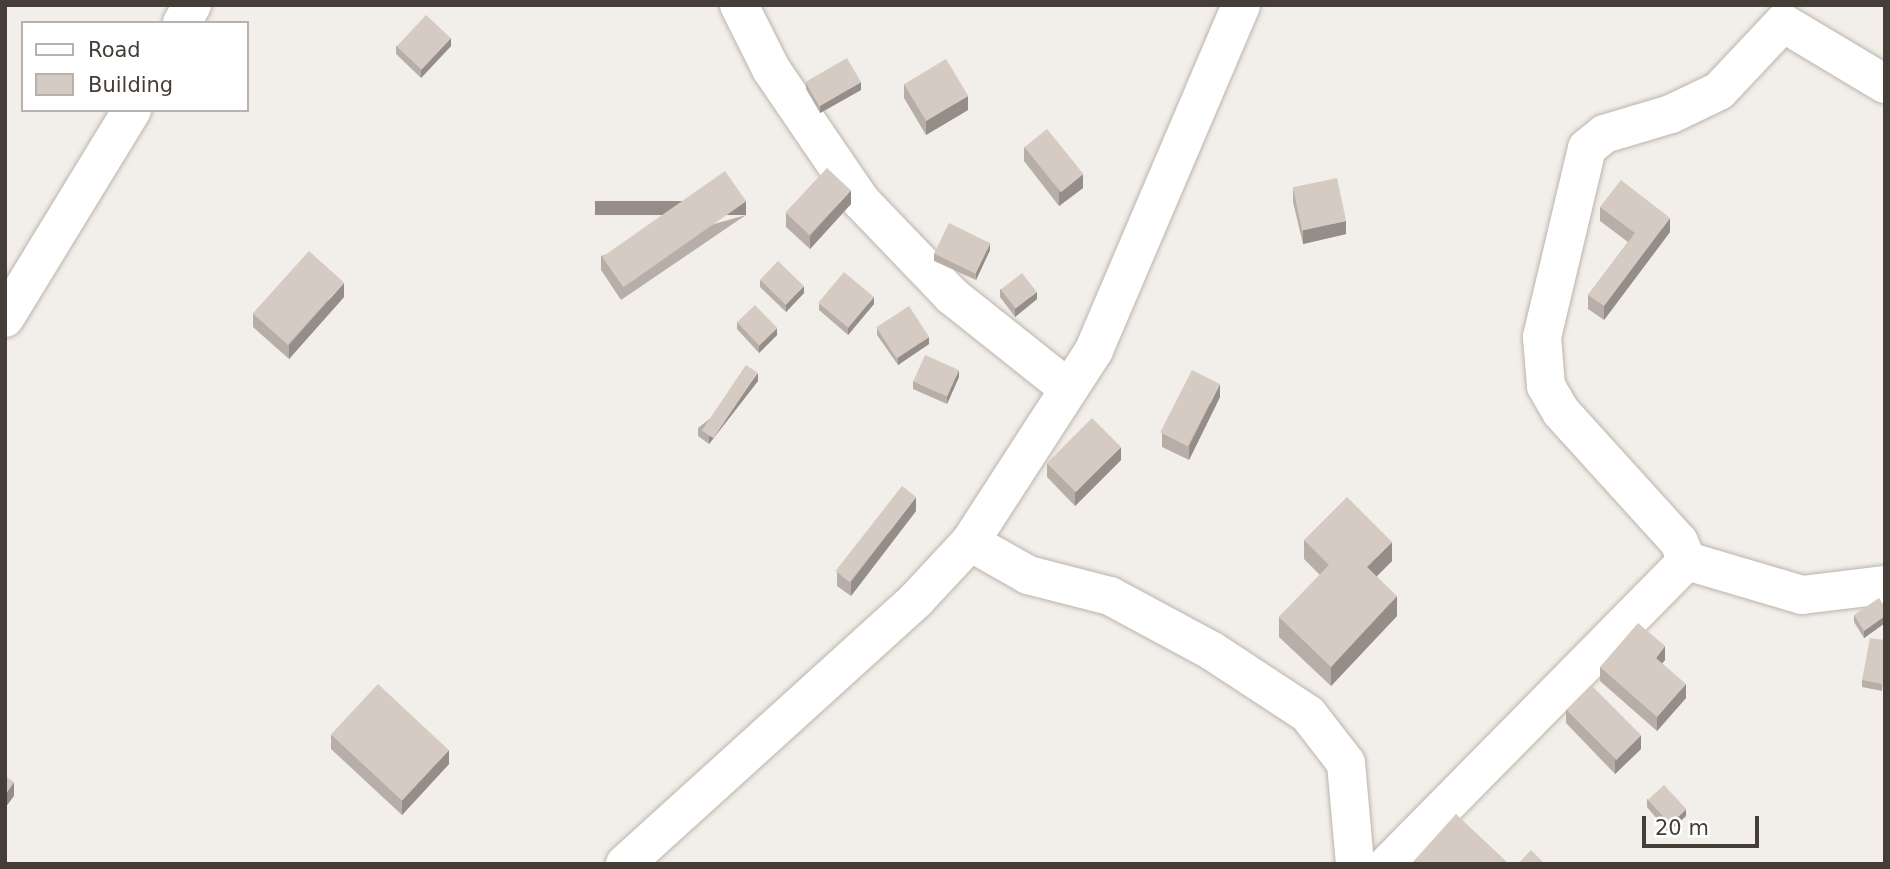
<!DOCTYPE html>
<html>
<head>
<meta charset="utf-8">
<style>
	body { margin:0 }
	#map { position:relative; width:1890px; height:869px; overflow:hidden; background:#f2eee9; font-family:"DejaVu Sans",sans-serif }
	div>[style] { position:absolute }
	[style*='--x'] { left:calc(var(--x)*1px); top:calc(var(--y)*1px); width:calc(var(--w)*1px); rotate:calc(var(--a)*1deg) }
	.roads { filter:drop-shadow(0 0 2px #bcb4ac) drop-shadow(0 0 2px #bcb4ac) }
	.minor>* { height:38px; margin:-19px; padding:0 19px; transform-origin:19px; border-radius:19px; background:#fff }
	.tertiary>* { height:38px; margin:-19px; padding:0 19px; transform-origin:19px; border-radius:19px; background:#fff }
	.wall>* { inset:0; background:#b7afa7 }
	.shaded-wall>* { inset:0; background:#958e88; transform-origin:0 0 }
	.building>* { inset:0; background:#d5cbc2; transform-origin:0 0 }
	span { translate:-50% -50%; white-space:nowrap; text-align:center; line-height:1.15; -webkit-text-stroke:7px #fff; paint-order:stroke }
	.frame { position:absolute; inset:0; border:7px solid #453e38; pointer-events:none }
	.legend { position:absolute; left:21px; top:21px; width:228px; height:91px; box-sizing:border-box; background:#fff; border:2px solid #b5b2af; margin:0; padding:9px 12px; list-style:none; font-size:21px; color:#453e38 }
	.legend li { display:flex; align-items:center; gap:14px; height:35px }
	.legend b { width:35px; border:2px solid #b5b2af }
	.scale { position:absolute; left:1642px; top:816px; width:117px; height:32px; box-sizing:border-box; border:4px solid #453e38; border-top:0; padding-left:9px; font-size:21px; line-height:24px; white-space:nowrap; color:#453e38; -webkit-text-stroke:5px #fff; paint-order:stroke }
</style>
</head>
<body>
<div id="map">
	<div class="roads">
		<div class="minor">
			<i style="--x:182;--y:23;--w:21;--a:-61"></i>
			<i style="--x:5;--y:318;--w:244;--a:-58.6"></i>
			<i style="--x:970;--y:542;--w:67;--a:29.6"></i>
			<i style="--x:1028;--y:575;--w:85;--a:14.4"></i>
			<i style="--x:1110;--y:596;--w:116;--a:28.3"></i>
			<i style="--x:1212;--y:651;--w:115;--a:33.3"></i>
			<i style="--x:1308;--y:714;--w:62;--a:52.2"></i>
			<i style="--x:1346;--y:763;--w:101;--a:84.9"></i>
			<i style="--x:1687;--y:561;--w:120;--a:16.5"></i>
			<i style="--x:1802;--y:595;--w:84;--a:-6.9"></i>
			<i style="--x:1388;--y:864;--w:426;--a:-45.4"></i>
			<i style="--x:1687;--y:561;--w:21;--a:-113"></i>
			<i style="--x:1679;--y:542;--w:176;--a:-132.2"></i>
			<i style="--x:1561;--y:412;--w:30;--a:-120"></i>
			<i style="--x:1546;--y:386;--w:49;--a:-94.7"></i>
			<i style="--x:1542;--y:337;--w:194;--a:-76.6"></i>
			<i style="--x:1587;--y:148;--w:22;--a:-39"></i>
			<i style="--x:1604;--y:134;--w:70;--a:-16.6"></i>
			<i style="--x:1671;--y:114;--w:53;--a:-25.6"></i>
			<i style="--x:1719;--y:91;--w:93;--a:-46.7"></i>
			<i style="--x:1783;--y:23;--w:119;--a:30.9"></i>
		</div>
		<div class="tertiary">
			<i style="--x:739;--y:5;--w:72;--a:63.4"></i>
			<i style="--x:771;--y:69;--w:160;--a:55.7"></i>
			<i style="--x:861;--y:201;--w:132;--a:46.2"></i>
			<i style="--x:952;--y:296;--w:149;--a:38.5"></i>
			<i style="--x:625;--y:864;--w:393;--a:-42.2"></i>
			<i style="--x:916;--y:600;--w:79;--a:-47"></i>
			<i style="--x:970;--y:542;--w:229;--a:-57.1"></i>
			<i style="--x:1094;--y:350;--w:375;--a:-66.9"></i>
		</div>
	</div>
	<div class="wall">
		<i style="clip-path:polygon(396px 46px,451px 46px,421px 78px,396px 54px)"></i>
		<i style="clip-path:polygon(806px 82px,861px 90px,820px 113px,806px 89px)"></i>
		<i style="clip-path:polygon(904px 84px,968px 110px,926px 135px,904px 98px)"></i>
		<i style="clip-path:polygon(1024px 147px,1083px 188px,1059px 206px,1024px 161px)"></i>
		<i style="clip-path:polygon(1293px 188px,1346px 234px,1303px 244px,1293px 202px)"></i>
		<i style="clip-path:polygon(851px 204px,810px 249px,786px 227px,786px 213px)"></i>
		<i style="clip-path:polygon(1600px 207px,1670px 232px,1604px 320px,1588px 309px,1588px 295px,1628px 242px,1600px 221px)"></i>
		<i style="clip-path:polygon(746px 215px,621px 300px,601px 270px,601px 256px)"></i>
		<i style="clip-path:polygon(990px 250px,976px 280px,934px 261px,934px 253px)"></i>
		<i style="clip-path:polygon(760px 280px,804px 293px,786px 312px,760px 287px)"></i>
		<i style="clip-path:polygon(1000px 289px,1037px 299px,1015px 317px,1000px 297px)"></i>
		<i style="clip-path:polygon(344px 297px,289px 359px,253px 327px,253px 313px)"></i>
		<i style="clip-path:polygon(819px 303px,874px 304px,848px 335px,819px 310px)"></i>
		<i style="clip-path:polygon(737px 322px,777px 335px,759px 353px,737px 329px)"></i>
		<i style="clip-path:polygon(877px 328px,929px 344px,898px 365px,877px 335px)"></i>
		<i style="clip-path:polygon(959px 377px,947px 404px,913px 389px,913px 381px)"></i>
		<i style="clip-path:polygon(758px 381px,709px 444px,698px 436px,698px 428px)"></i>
		<i style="clip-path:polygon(1220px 397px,1189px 460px,1162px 447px,1162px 433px)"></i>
		<i style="clip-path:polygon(1121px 460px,1075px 506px,1047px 477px,1047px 464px)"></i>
		<i style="clip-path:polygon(916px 511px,851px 596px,837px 586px,837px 572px)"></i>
		<i style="clip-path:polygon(1304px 540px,1392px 561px,1377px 576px,1397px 616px,1331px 686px,1279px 637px,1279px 617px,1320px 575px,1304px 559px)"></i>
		<i style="clip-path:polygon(1885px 607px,1885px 623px,1864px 638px,1854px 622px,1854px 615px)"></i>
		<i style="clip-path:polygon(1885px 640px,1882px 691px,1862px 687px,1862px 680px)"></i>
		<i style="clip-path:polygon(1665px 660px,1662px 663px,1686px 698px,1657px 731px,1600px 681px,1600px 667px)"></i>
		<i style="clip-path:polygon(1566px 709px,1641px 749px,1615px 774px,1566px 723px)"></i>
		<i style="clip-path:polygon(331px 735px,449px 764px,402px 815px,331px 749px)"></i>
		<i style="clip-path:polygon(1647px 799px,1686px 816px,1668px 832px,1647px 807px)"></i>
	</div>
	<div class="shaded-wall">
		<i style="clip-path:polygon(451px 38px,451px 46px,421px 78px,421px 70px)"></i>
		<i style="clip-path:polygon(861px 82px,861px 90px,820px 113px,820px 106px)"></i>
		<i style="clip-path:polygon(968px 96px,968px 110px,926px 135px,926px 121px)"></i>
		<i style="clip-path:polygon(1083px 174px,1083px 188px,1059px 206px,1059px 192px)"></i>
		<i style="clip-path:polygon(851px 190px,851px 204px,810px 249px,810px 236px)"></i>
		<i style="left:746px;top:201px;width:14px;height:151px;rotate:90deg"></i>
		<i style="clip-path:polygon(1670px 218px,1670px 232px,1604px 320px,1604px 306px)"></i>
		<i style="clip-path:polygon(1346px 221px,1346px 234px,1303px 244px,1303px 230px)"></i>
		<i style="clip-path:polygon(990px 243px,990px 250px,976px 280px,976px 273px)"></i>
		<i style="clip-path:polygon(344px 283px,344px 297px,289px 359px,289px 345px)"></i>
		<i style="clip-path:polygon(804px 286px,804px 293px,786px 312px,786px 305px)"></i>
		<i style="clip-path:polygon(1037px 292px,1037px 299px,1015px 317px,1015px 309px)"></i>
		<i style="clip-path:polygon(874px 297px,874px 304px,848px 335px,848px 328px)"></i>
		<i style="clip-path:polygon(777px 328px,777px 335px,759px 353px,759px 346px)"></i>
		<i style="clip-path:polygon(929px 337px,929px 344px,898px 365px,898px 358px)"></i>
		<i style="clip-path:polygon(959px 370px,959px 377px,947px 404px,947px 397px)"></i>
		<i style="clip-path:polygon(758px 373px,758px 381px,709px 444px,709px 437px)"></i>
		<i style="clip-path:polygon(1220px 384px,1220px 397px,1189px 460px,1189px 446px)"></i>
		<i style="clip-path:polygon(1121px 447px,1121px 460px,1075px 506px,1075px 492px)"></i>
		<i style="clip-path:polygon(916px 497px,916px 511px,851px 596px,851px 582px)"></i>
		<i style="clip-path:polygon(1392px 542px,1392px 561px,1367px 586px,1367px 567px)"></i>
		<i style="clip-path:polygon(1397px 596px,1397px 616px,1331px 686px,1331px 667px)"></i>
		<i style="clip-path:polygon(1885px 616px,1885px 623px,1864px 638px,1864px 631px)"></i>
		<i style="clip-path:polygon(1665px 646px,1665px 660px,1656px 671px,1656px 658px)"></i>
		<i style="clip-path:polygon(1686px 684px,1686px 698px,1657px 731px,1657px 717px)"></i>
		<i style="clip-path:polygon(1641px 735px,1641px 749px,1615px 774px,1615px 760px)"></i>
		<i style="clip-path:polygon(449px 750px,449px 764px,402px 815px,402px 801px)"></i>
		<i style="clip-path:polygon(14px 782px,14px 796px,5px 808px,5px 795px)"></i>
		<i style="clip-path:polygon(1686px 809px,1686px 816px,1668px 832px,1668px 825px)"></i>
	</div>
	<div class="building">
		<i style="left:426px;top:15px;width:34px;height:43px;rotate:43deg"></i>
		<i style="left:847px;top:58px;width:28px;height:48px;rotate:60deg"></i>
		<i style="left:946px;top:59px;width:43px;height:49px;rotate:59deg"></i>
		<i style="left:1047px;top:129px;width:58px;height:29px;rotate:51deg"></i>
		<i style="left:827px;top:168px;width:33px;height:61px;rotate:43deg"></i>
		<i style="left:725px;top:171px;width:37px;height:150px;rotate:55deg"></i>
		<i style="left:1337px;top:178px;width:44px;height:45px;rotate:78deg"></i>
		<i style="clip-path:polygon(1621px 180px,1670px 218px,1604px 306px,1588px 295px,1635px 233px,1600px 207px)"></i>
		<i style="left:949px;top:223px;width:46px;height:34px;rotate:26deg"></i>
		<i style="left:309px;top:251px;width:47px;height:84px;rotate:42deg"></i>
		<i style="left:778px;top:261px;width:36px;height:26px;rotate:44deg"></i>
		<i style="left:844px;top:272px;width:39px;height:40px;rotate:40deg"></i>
		<i style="left:1022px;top:273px;width:24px;height:27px;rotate:52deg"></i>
		<i style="left:755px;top:305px;width:32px;height:25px;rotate:46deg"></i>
		<i style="left:909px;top:306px;width:37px;height:39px;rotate:57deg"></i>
		<i style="left:925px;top:355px;width:37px;height:29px;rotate:24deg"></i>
		<i style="left:746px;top:365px;width:14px;height:79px;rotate:34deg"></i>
		<i style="left:1192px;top:370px;width:31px;height:70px;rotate:27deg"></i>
		<i style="left:1092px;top:418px;width:41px;height:64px;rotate:45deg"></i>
		<i style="left:902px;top:486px;width:18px;height:108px;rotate:38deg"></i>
		<i style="clip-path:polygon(1347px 497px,1392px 542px,1367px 567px,1397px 596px,1331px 667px,1279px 617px,1329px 565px,1304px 540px)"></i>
		<i style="clip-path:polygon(1879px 598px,1885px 607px,1885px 616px,1864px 631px,1854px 615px)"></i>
		<i style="clip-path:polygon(1638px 623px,1665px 646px,1656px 658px,1686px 684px,1657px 717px,1600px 667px)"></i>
		<i style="clip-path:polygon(1870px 638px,1885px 640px,1885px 670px,1882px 684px,1862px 680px)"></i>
		<i style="left:378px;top:684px;width:97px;height:69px;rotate:43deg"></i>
		<i style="left:1591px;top:685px;width:71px;height:35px;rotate:45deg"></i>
		<i style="clip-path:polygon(5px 776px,14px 782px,5px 795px)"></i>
		<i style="left:1664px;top:785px;width:33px;height:22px;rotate:47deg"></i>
		<i style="clip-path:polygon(1456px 814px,1509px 864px,1411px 864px)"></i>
		<i style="clip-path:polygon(1531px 850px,1545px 864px,1518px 864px)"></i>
	</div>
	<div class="frame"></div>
	<ul class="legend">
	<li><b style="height:9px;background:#fff"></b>Road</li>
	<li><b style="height:19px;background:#d5cbc2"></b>Building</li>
	</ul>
	<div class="scale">20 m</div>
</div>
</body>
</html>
